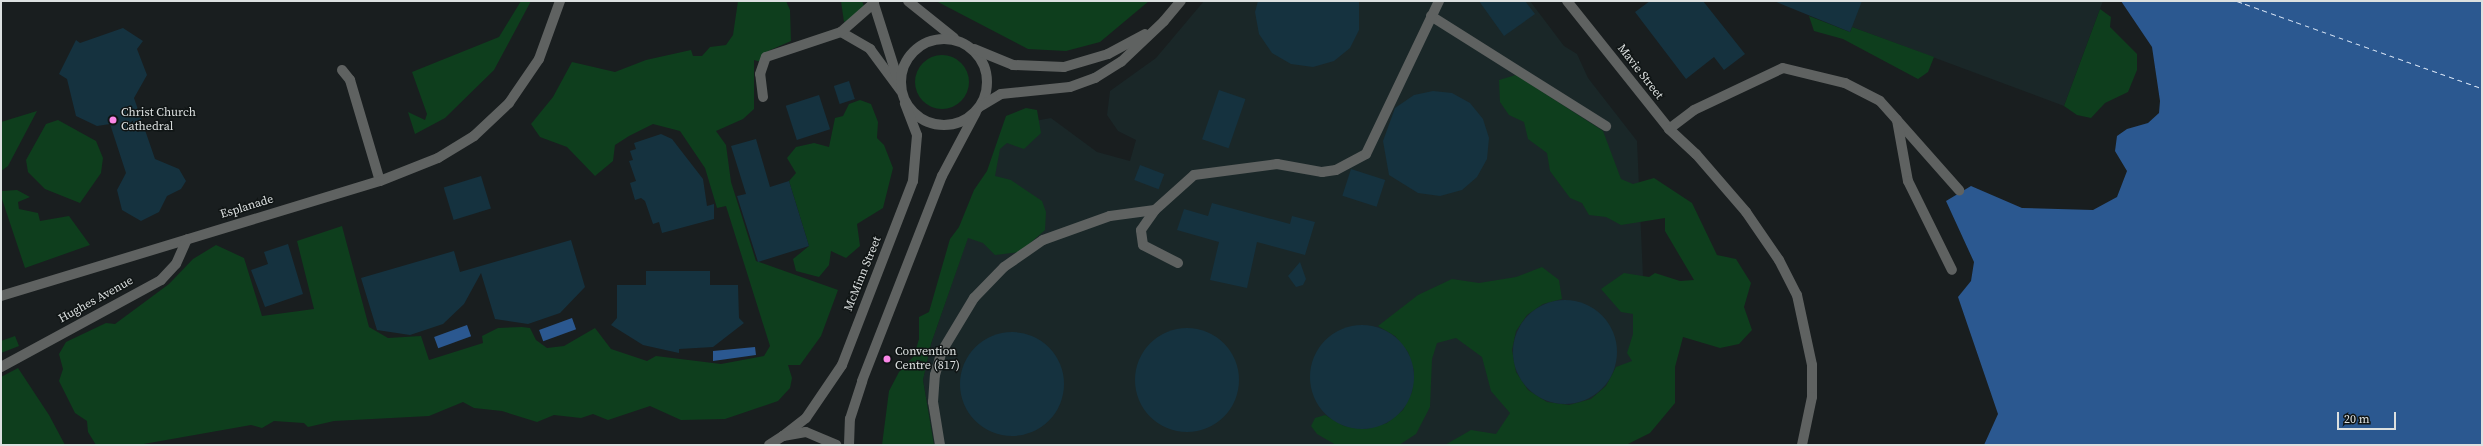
<!DOCTYPE html>
<html>
<head>
<meta charset="utf-8">
<style>
	body { margin:0 }
	#map { position:relative; width:2483px; height:446px; overflow:hidden; background:#191e1f; font-family:"Source Serif 4",serif }
	div>[style] { position:absolute }
	[style*='--x'] { left:calc(var(--x)*1px); top:calc(var(--y)*1px); width:calc(var(--w)*1px); rotate:calc(var(--a)*1deg) }
	.built>* { inset:0; background:#1a2728 }
	.green>* { inset:0; background:#0e3e1d }
	.round { border-radius:50% }
	.water>* { inset:0; background:#2b5890; transform-origin:0 0 }
	.ferry>* { height:1px; margin-top:-0.5px; transform-origin:0; background:repeating-linear-gradient(90deg,#d8e5f6 0 5px,transparent 0 9px) }
	.building>* { inset:0; background:#15323f; transform-origin:0 0 }
	.lane>* { height:10px; margin:-5px; padding:0 5px; transform-origin:5px; border-radius:5px; background:#5f6261 }
	.street>* { height:10px; margin:-5px; padding:0 5px; transform-origin:5px; border-radius:5px; background:#5f6261 }
	.street>.ring { margin:-5px; padding:0; box-sizing:content-box; background:none; border:10px solid #5f6261; border-radius:50% }
	.dots>* { width:11px; height:11px; translate:-50% -50%; box-sizing:border-box; border:2px solid #101515; border-radius:50% }
	span { translate:-50% -50%; white-space:nowrap; text-align:center; line-height:1.15; -webkit-text-stroke:3px #101515; paint-order:stroke }
	.street-label { font-size:12px; color:#dce0e0 }
	.poi-label { font-size:12px; color:#dce0e0 }
	.left { translate:0 -50%; text-align:left }
	.frame { position:absolute; inset:0; border:2px solid #dce0e0; pointer-events:none }
	.scale { position:absolute; left:2337px; top:412px; width:59px; height:18px; box-sizing:border-box; border:2px solid #dce0e0; border-top:0; padding-left:5px; font-size:12px; line-height:14px; white-space:nowrap; color:#dce0e0; -webkit-text-stroke:3px #101515; paint-order:stroke }
</style>
</head>
<body>
<div id="map">
	<div class="built">
		<i style="clip-path:polygon(1204px 1px,1530px 1px,1564px 46px,1577px 54px,1588px 78px,1637px 141px,1649px 412px,1543px 445px,934px 445px,923px 380px,931px 344px,1006px 126px,1051px 118px,1097px 152px,1130px 161px,1136px 140px,1118px 131px,1107px 115px,1110px 91px,1156px 58px)"></i>
		<i style="clip-path:polygon(1782px 1px,2103px 1px,2064px 106px)"></i>
	</div>
	<div class="green">
		<i style="clip-path:polygon(521px 1px,531px 1px,494px 70px,445px 118px,415px 134px,408px 112px,425px 120px,427px 114px,412px 72px,499px 37px)"></i>
		<i style="clip-path:polygon(738px 1px,786px 1px,790px 10px,791px 41px,768px 51px,761px 62px,754px 60px,754px 109px,743px 119px,716px 131px,726px 145px,731px 182px,756px 261px,838px 290px,821px 336px,800px 365px,788px 365px,792px 378px,790px 388px,778px 401px,725px 419px,681px 420px,650px 406px,608px 420px,593px 414px,581px 418px,554px 415px,537px 422px,502px 411px,474px 408px,463px 402px,429px 416px,334px 421px,308px 427px,304px 423px,274px 421px,262px 428px,251px 425px,138px 445px,96px 445px,88px 432px,87px 421px,75px 413px,59px 381px,63px 369px,59px 354px,66px 342px,106px 323px,115px 324px,169px 284px,193px 259px,216px 245px,244px 258px,262px 316px,314px 309px,297px 241px,342px 226px,369px 327px,388px 338px,421px 336px,429px 360px,483px 343px,482px 336px,498px 328px,522px 327px,530px 328px,536px 340px,547px 348px,564px 346px,595px 328px,611px 349px,647px 361px,656px 356px,721px 364px,764px 356px,770px 346px,726px 206px,717px 208px,705px 168px,680px 131px,653px 124px,629px 136px,615px 145px,613px 161px,595px 176px,567px 147px,540px 137px,531px 124px,553px 97px,572px 62px,615px 72px,646px 60px,691px 50px,693px 56px,702px 56px,710px 47px,726px 45px,733px 35px)"></i>
		<i style="clip-path:polygon(841px 1px,862px 1px,864px 6px,855px 17px,844px 22px)"></i>
		<i style="clip-path:polygon(936px 1px,1149px 1px,1100px 42px,1066px 51px,1028px 49px)"></i>
		<i style="clip-path:polygon(2100px 9px,2111px 17px,2110px 27px,2137px 54px,2137px 70px,2128px 92px,2105px 103px,2091px 118px,2077px 115px,2064px 106px)"></i>
		<i style="clip-path:polygon(1809px 16px,1850px 32px,1852px 27px,1934px 57px,1928px 72px,1918px 79px,1843px 39px,1814px 31px)"></i>
		<i class="round" style="left:915px;top:55px;width:54px;height:54px"></i>
		<i style="clip-path:polygon(1516px 75px,1603px 131px,1621px 179px,1633px 184px,1654px 178px,1692px 203px,1717px 255px,1736px 259px,1751px 283px,1744px 307px,1752px 330px,1739px 344px,1720px 348px,1683px 337px,1675px 367px,1675px 403px,1650px 433px,1626px 445px,1445px 445px,1471px 430px,1496px 434px,1510px 413px,1491px 391px,1482px 357px,1456px 338px,1437px 343px,1432px 359px,1430px 407px,1416px 434px,1399px 445px,1336px 445px,1317px 434px,1311px 426px,1315px 418px,1325px 415px,1344px 426px,1366px 429px,1387px 423px,1403px 410px,1412px 392px,1414px 371px,1408px 352px,1395px 336px,1378px 326px,1418px 295px,1452px 279px,1479px 283px,1516px 277px,1542px 267px,1559px 280px,1562px 299px,1543px 304px,1527px 315px,1516px 331px,1512px 350px,1516px 372px,1528px 390px,1547px 402px,1569px 405px,1591px 399px,1606px 386px,1616px 367px,1632px 361px,1627px 353px,1633px 334px,1633px 314px,1621px 312px,1601px 289px,1624px 273px,1649px 277px,1655px 273px,1680px 281px,1694px 280px,1665px 231px,1665px 218px,1621px 225px,1606px 217px,1589px 215px,1582px 203px,1570px 198px,1550px 171px,1547px 153px,1528px 139px,1524px 122px,1509px 115px,1500px 102px,1499px 80px)"></i>
		<i style="clip-path:polygon(860px 100px,871px 104px,878px 122px,877px 138px,884px 145px,893px 168px,883px 208px,857px 224px,860px 246px,846px 258px,831px 251px,829px 265px,819px 277px,796px 271px,793px 259px,809px 246px,789px 181px,796px 173px,787px 158px,796px 147px,814px 143px,829px 147px,835px 118px,843px 116px,849px 104px)"></i>
		<i style="clip-path:polygon(1026px 108px,1037px 110px,1041px 133px,1024px 149px,1007px 143px,1000px 149px,995px 176px,1011px 180px,1042px 201px,1046px 212px,1045px 230px,1020px 252px,995px 255px,983px 243px,968px 238px,931px 344px,923px 380px,934px 445px,882px 445px,889px 391px,899px 372px,914px 356px,919px 339px,919px 317px,929px 312px,950px 239px,959px 227px,974px 190px,987px 171px,1006px 116px)"></i>
		<i style="clip-path:polygon(37px 111px,8px 166px,1px 171px,1px 122px)"></i>
		<i style="clip-path:polygon(58px 120px,96px 141px,103px 158px,101px 173px,80px 203px,45px 189px,28px 172px,26px 160px,46px 124px)"></i>
		<i style="clip-path:polygon(17px 190px,30px 197px,18px 202px,19px 209px,38px 213px,40px 221px,69px 216px,90px 245px,25px 268px,1px 196px,1px 191px)"></i>
		<i style="clip-path:polygon(15px 336px,19px 346px,1px 353px,1px 341px)"></i>
		<i style="clip-path:polygon(18px 368px,49px 415px,65px 445px,1px 445px,1px 377px)"></i>
	</div>
	<div class="water">
		<i style="clip-path:polygon(2121px 1px,2482px 1px,2482px 445px,1984px 445px,1998px 414px,1958px 297px,1971px 281px,1974px 262px,1946px 201px,1971px 186px,2022px 208px,2093px 210px,2117px 197px,2127px 171px,2115px 151px,2117px 136px,2127px 129px,2148px 123px,2159px 113px,2160px 101px,2152px 47px)"></i>
		<i style="left:572px;top:318px;width:12px;height:35px;rotate:70deg"></i>
		<i style="left:467px;top:325px;width:12px;height:35px;rotate:70deg"></i>
		<i style="clip-path:polygon(755px 347px,756px 355px,713px 361px,713px 351px)"></i>
	</div>
	<div class="ferry">
		<i style="--x:2237;--y:1;--w:260;--a:19.6"></i>
	</div>
	<div class="building">
		<i style="clip-path:polygon(1258px 1px,1359px 1px,1359px 30px,1350px 48px,1334px 61px,1313px 67px,1291px 64px,1272px 53px,1259px 34px,1255px 12px)"></i>
		<i style="clip-path:polygon(1479px 1px,1525px 1px,1535px 14px,1504px 36px)"></i>
		<i style="clip-path:polygon(1650px 1px,1703px 1px,1745px 54px,1724px 70px,1714px 57px,1686px 79px,1635px 12px)"></i>
		<i style="clip-path:polygon(1774px 1px,1862px 1px,1850px 32px)"></i>
		<i style="clip-path:polygon(123px 28px,143px 41px,137px 49px,147px 75px,134px 98px,155px 159px,179px 169px,186px 181px,181px 189px,167px 196px,159px 212px,141px 221px,122px 210px,117px 190px,126px 173px,110px 124px,97px 126px,76px 116px,67px 79px,59px 74px,76px 40px,80px 43px)"></i>
		<i style="left:849px;top:81px;width:19px;height:16px;rotate:72deg"></i>
		<i style="left:1219px;top:90px;width:28px;height:52px;rotate:19deg"></i>
		<i style="clip-path:polygon(1433px 91px,1452px 93px,1470px 103px,1483px 119px,1489px 138px,1487px 159px,1477px 177px,1462px 190px,1440px 196px,1418px 193px,1389px 175px,1383px 141px,1395px 108px,1414px 95px)"></i>
		<i style="left:819px;top:95px;width:36px;height:35px;rotate:72deg"></i>
		<i style="clip-path:polygon(661px 134px,672px 139px,703px 179px,707px 206px,714px 204px,714px 219px,662px 233px,659px 222px,653px 224px,645px 201px,641px 198px,635px 200px,630px 183px,636px 181px,629px 161px,633px 160px,630px 151px,636px 149px,634px 143px)"></i>
		<i style="clip-path:polygon(756px 139px,770px 187px,789px 181px,809px 246px,758px 262px,737px 196px,746px 194px,731px 146px)"></i>
		<i style="left:1140px;top:165px;width:26px;height:16px;rotate:21deg"></i>
		<i style="left:1351px;top:169px;width:36px;height:28px;rotate:18deg"></i>
		<i style="left:481px;top:176px;width:34px;height:39px;rotate:73deg"></i>
		<i style="clip-path:polygon(1212px 203px,1290px 224px,1292px 216px,1315px 222px,1305px 255px,1257px 242px,1247px 288px,1210px 280px,1219px 242px,1177px 230px,1184px 209px,1208px 216px)"></i>
		<i style="clip-path:polygon(571px 240px,585px 287px,560px 313px,528px 324px,495px 319px,481px 273px,464px 304px,443px 324px,410px 335px,377px 330px,361px 278px,454px 251px,460px 272px)"></i>
		<i style="clip-path:polygon(288px 244px,303px 294px,265px 307px,251px 270px,268px 264px,264px 252px)"></i>
		<i style="clip-path:polygon(1300px 262px,1306px 279px,1303px 285px,1296px 287px,1288px 276px)"></i>
		<i style="clip-path:polygon(646px 271px,710px 271px,710px 285px,738px 285px,739px 318px,744px 323px,713px 347px,679px 349px,679px 353px,643px 345px,611px 325px,617px 318px,617px 285px,646px 285px)"></i>
		<i class="round" style="left:1513px;top:300px;width:104px;height:104px"></i>
		<i class="round" style="left:1310px;top:325px;width:104px;height:104px"></i>
		<i class="round" style="left:1135px;top:328px;width:104px;height:104px"></i>
		<i class="round" style="left:960px;top:332px;width:104px;height:104px"></i>
	</div>
	<div class="lane">
		<i style="--x:1431;--y:16;--w:207;--a:32.2"></i>
		<i style="--x:1164;--y:21;--w:26;--a:-50"></i>
		<i style="--x:841;--y:32;--w:34;--a:30"></i>
		<i style="--x:870;--y:49;--w:52;--a:53.6"></i>
		<i style="--x:342;--y:70;--w:13;--a:51"></i>
		<i style="--x:350;--y:80;--w:105;--a:73.5"></i>
		<i style="--x:763;--y:97;--w:23;--a:-97"></i>
		<i style="--x:760;--y:74;--w:18;--a:-71"></i>
		<i style="--x:766;--y:57;--w:79;--a:-18.4"></i>
		<i style="--x:841;--y:32;--w:44;--a:-41.3"></i>
		<i style="--x:1897;--y:120;--w:94;--a:48.5"></i>
		<i style="--x:1669;--y:129;--w:31;--a:-37"></i>
		<i style="--x:1694;--y:110;--w:98;--a:-25.3"></i>
		<i style="--x:1783;--y:68;--w:64;--a:13.6"></i>
		<i style="--x:1845;--y:83;--w:39;--a:27"></i>
		<i style="--x:1880;--y:101;--w:25;--a:48"></i>
		<i style="--x:1897;--y:120;--w:62;--a:79.8"></i>
		<i style="--x:1908;--y:181;--w:99;--a:63.7"></i>
		<i style="--x:1696;--y:154;--w:77;--a:49.2"></i>
		<i style="--x:1746;--y:212;--w:58;--a:55.5"></i>
		<i style="--x:1779;--y:260;--w:39;--a:63"></i>
		<i style="--x:1797;--y:295;--w:72;--a:77.9"></i>
		<i style="--x:1812;--y:365;--w:32;--a:90"></i>
		<i style="--x:1812;--y:397;--w:49;--a:101.8"></i>
		<i style="--x:1178;--y:263;--w:39;--a:-153"></i>
		<i style="--x:1143;--y:245;--w:15;--a:-98"></i>
		<i style="--x:1141;--y:230;--w:24;--a:-55"></i>
		<i style="--x:1155;--y:210;--w:52;--a:-41.9"></i>
		<i style="--x:1194;--y:175;--w:84;--a:-7.5"></i>
		<i style="--x:1277;--y:164;--w:46;--a:10.1"></i>
		<i style="--x:1322;--y:172;--w:14;--a:-8"></i>
		<i style="--x:1336;--y:170;--w:34;--a:-28"></i>
		<i style="--x:1366;--y:154;--w:170;--a:-64.5"></i>
		<i style="--x:940;--y:445;--w:44;--a:-99.2"></i>
		<i style="--x:933;--y:402;--w:27;--a:-86"></i>
		<i style="--x:935;--y:375;--w:25;--a:-74"></i>
		<i style="--x:942;--y:351;--w:62;--a:-58.9"></i>
		<i style="--x:974;--y:298;--w:43;--a:-45.9"></i>
		<i style="--x:1004;--y:267;--w:47;--a:-34.7"></i>
		<i style="--x:1043;--y:240;--w:71;--a:-19.7"></i>
		<i style="--x:1110;--y:216;--w:45;--a:-7.6"></i>
	</div>
	<div class="street">
		<i style="--x:873;--y:1;--w:86;--a:72.4"></i>
		<i style="--x:908;--y:1;--w:59;--a:38.8"></i>
		<i style="--x:1567;--y:1;--w:164;--a:51.4"></i>
		<i style="--x:1669;--y:129;--w:37;--a:43"></i>
		<i class="ring" style="left:901px;top:39px;width:76px;height:76px"></i>
		<i style="--x:974;--y:49;--w:42;--a:22.3"></i>
		<i style="--x:1013;--y:65;--w:51;--a:2.2"></i>
		<i style="--x:1064;--y:67;--w:46;--a:-16.5"></i>
		<i style="--x:1108;--y:54;--w:42;--a:-28.4"></i>
		<i style="--x:981;--y:106;--w:23;--a:-31"></i>
		<i style="--x:1001;--y:94;--w:69;--a:-5.8"></i>
		<i style="--x:1070;--y:87;--w:27;--a:-20"></i>
		<i style="--x:1095;--y:78;--w:31;--a:-32"></i>
		<i style="--x:1121;--y:62;--w:59;--a:-43.6"></i>
		<i style="--x:1;--y:296;--w:396;--a:-16.9"></i>
		<i style="--x:380;--y:181;--w:62;--a:-21.6"></i>
		<i style="--x:438;--y:158;--w:42;--a:-31.4"></i>
		<i style="--x:474;--y:136;--w:48;--a:-43.3"></i>
		<i style="--x:509;--y:103;--w:53;--a:-55.7"></i>
		<i style="--x:539;--y:59;--w:62;--a:-70.1"></i>
		<i style="--x:1;--y:367;--w:182;--a:-28.5"></i>
		<i style="--x:161;--y:280;--w:22;--a:-47"></i>
		<i style="--x:176;--y:264;--w:27;--a:-66"></i>
		<i style="--x:783;--y:436;--w:29;--a:-38"></i>
		<i style="--x:806;--y:418;--w:64;--a:-55.8"></i>
		<i style="--x:842;--y:365;--w:197;--a:-68.9"></i>
		<i style="--x:913;--y:181;--w:46;--a:-85"></i>
		<i style="--x:917;--y:135;--w:34;--a:-111"></i>
		<i style="--x:769;--y:445;--w:17;--a:-33"></i>
		<i style="--x:783;--y:436;--w:23;--a:-10"></i>
		<i style="--x:806;--y:432;--w:33;--a:23"></i>
		<i style="--x:849;--y:445;--w:26;--a:-88"></i>
		<i style="--x:850;--y:419;--w:40;--a:-72"></i>
		<i style="--x:862;--y:381;--w:220;--a:-68.7"></i>
		<i style="--x:942;--y:176;--w:72;--a:-62"></i>
	</div>
	<div class="dots">
		<i style="left:113px;top:120px;background:#fa87e7"></i>
		<i style="left:887px;top:359px;background:#fa87e7"></i>
	</div>
	<div class="street-label">
		<span style="left:1640px;top:72px;rotate:52deg">Mavie Street</span>
		<span style="left:247px;top:207px;rotate:-17deg">Esplanade</span>
		<span style="left:863px;top:274px;rotate:-68deg">McMinn Street</span>
		<span style="left:96px;top:300px;rotate:-29deg">Hughes Avenue</span>
	</div>
	<div class="poi-label">
		<span class="left" style="left:121px;top:120px">Christ Church<br>Cathedral</span>
		<span class="left" style="left:895px;top:359px">Convention<br>Centre (817)</span>
	</div>
	<div class="frame"></div>
	<div class="scale">20 m</div>
</div>
</body>
</html>
